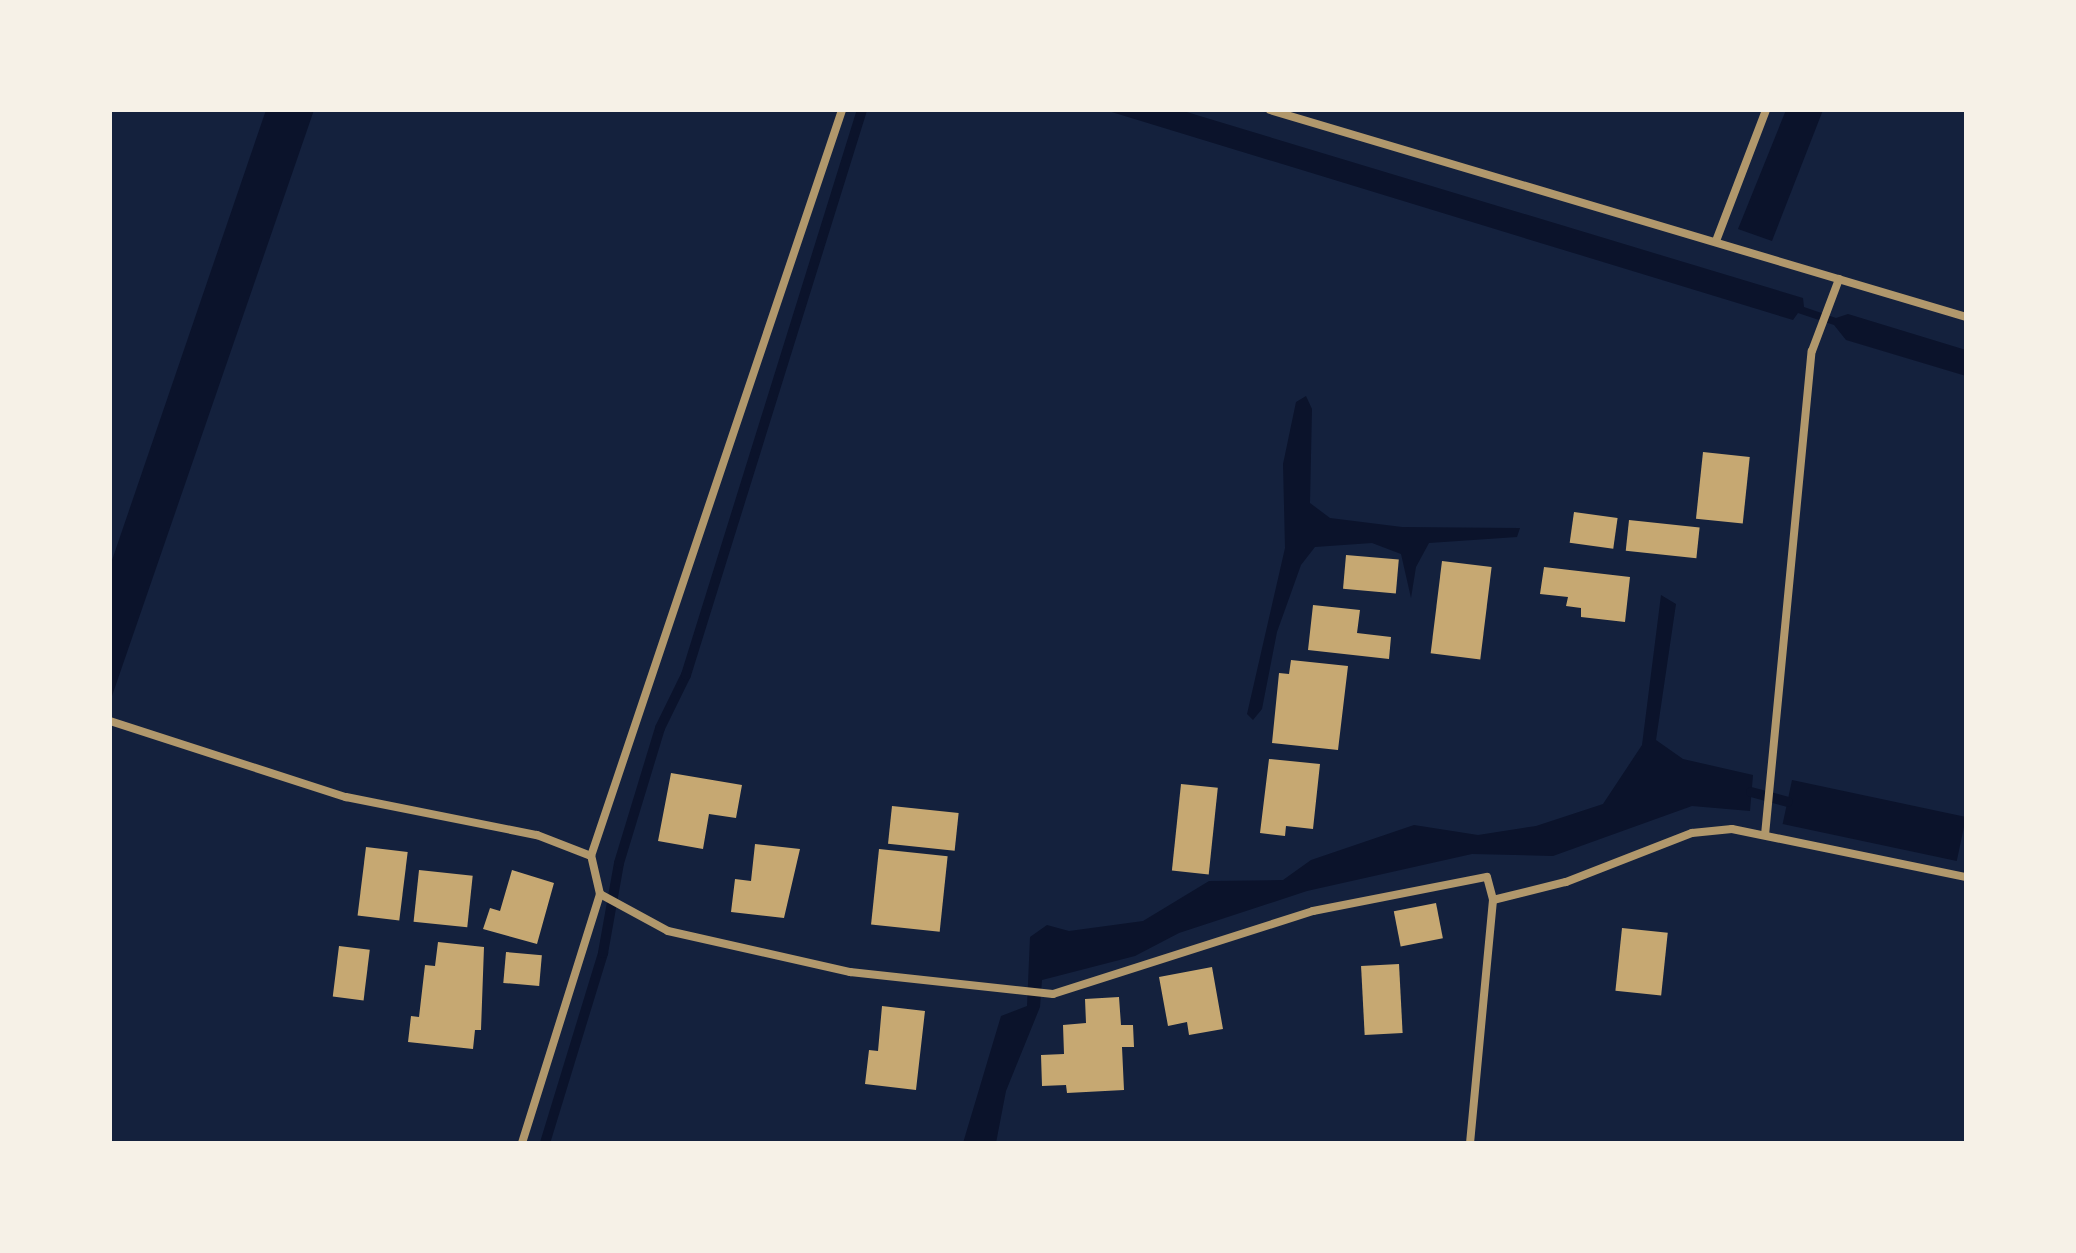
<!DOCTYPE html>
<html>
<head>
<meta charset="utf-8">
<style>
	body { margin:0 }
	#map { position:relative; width:2076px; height:1253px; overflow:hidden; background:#14213d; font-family:Helvetica,sans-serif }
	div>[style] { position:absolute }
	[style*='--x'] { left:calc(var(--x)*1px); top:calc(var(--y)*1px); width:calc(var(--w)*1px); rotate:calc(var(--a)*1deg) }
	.water>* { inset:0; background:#0b132b; transform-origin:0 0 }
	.stream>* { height:10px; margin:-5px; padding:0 5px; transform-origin:5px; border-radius:5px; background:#0b132b }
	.building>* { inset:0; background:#c6a872; transform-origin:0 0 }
	.minor>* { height:8px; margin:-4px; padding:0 4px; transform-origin:4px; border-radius:4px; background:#b1986c }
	span { translate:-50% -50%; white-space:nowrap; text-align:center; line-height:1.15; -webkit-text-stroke:7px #f6f1e7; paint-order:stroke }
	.frame { position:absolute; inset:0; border:112px solid #f6f1e7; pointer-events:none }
</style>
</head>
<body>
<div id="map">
	<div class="water">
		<i style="clip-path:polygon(266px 110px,314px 110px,112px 696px,110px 566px)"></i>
		<i style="clip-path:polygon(1105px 110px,1180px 110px,1803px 298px,1804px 307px,1836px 318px,1848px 314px,1966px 350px,1966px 376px,1846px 340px,1834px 325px,1798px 313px,1793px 320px)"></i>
		<i style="clip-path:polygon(1786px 110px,1823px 110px,1772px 241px,1738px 229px)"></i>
		<i style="clip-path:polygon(1306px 396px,1312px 409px,1310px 503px,1330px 518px,1402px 527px,1520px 528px,1517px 537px,1429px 543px,1416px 567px,1411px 598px,1401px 554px,1372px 543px,1315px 547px,1301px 565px,1277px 632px,1262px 709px,1253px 720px,1247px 714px,1285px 548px,1283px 464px,1296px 402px)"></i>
		<i style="clip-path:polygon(1661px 595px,1676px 604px,1656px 740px,1683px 759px,1753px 775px,1750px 811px,1692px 806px,1553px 856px,1472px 854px,1307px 891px,1179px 933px,1135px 956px,1042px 980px,1040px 1007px,1006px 1091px,996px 1143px,963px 1143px,1001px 1016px,1027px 1006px,1030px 937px,1047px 925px,1069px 931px,1143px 921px,1209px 881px,1283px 880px,1311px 860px,1414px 825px,1478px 835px,1536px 826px,1603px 804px,1642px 745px)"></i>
		<i style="left:1792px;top:780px;width:178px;height:45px;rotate:12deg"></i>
	</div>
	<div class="stream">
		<i style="--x:1751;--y:792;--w:38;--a:15"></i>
		<i style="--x:545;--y:1143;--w:199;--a:-73"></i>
		<i style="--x:603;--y:953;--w:91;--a:-79.9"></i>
		<i style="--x:619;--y:863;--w:141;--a:-73.1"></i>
		<i style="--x:660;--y:728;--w:59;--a:-63.9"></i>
		<i style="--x:686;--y:675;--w:592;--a:-72.7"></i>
	</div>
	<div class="building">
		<i style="left:1703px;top:452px;width:47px;height:67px;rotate:6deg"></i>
		<i style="left:1574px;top:512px;width:44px;height:31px;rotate:8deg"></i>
		<i style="left:1629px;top:520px;width:71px;height:31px;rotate:6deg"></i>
		<i style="left:1346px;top:555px;width:53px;height:34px;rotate:5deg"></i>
		<i style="left:1442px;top:561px;width:50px;height:93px;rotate:7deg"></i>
		<i style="clip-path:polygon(1544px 567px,1630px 577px,1625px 622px,1581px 617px,1581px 608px,1566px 606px,1568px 597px,1540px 594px)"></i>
		<i style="clip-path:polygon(1313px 605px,1360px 610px,1357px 633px,1391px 637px,1389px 659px,1308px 650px)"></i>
		<i style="clip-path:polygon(1291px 660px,1348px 666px,1338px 750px,1272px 743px,1279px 673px,1289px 674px)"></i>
		<i style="clip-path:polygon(1269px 759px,1320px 764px,1313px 829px,1286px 826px,1285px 836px,1260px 833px)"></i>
		<i style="clip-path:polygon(671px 773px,742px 785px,736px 818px,709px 814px,703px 849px,658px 841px)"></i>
		<i style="left:1181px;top:784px;width:37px;height:87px;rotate:6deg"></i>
		<i style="left:892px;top:806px;width:67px;height:38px;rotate:6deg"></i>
		<i style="clip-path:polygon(755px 844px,800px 849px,784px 918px,731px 912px,735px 879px,751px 881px)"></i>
		<i style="left:366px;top:847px;width:42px;height:69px;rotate:7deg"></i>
		<i style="left:879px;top:849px;width:69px;height:76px;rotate:6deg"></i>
		<i style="left:419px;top:870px;width:54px;height:52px;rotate:6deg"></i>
		<i style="clip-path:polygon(512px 870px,554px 883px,537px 944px,483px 929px,490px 908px,500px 911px)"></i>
		<i style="left:1436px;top:903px;width:36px;height:43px;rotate:79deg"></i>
		<i style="left:1622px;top:928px;width:46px;height:63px;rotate:6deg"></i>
		<i style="clip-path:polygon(438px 942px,484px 947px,481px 1030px,475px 1030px,473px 1049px,408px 1042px,411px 1016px,419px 1017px,425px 965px,435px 966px)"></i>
		<i style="left:339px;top:946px;width:31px;height:51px;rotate:7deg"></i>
		<i style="left:506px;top:952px;width:36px;height:31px;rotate:5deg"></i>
		<i style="left:1399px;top:964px;width:69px;height:38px;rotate:87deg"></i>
		<i style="clip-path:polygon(1212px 967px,1223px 1029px,1189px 1035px,1187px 1022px,1168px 1026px,1159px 977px)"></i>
		<i style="clip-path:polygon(1119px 997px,1121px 1025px,1133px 1025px,1134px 1047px,1122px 1047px,1124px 1090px,1067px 1093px,1066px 1085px,1042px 1086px,1041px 1055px,1064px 1054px,1063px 1025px,1086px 1023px,1085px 999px)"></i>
		<i style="clip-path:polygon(882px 1006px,925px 1011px,916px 1090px,865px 1084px,869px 1050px,878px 1051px)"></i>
	</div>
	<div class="minor">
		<i style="--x:1270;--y:110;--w:726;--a:16.56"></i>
		<i style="--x:1716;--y:241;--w:140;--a:-69.1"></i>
		<i style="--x:110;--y:721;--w:248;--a:17.9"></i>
		<i style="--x:346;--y:797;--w:195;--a:11.3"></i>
		<i style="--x:537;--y:835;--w:58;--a:21.3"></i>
		<i style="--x:1765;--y:835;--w:486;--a:-84.5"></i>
		<i style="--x:1812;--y:351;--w:77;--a:-69.4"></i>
		<i style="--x:600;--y:894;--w:77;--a:28.6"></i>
		<i style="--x:668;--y:931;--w:187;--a:12.7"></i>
		<i style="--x:850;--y:972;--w:204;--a:6.2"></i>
		<i style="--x:1053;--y:994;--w:273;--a:-17.7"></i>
		<i style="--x:1313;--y:911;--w:177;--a:-11.1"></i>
		<i style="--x:1487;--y:877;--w:24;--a:75"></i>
		<i style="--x:1493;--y:900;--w:244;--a:95.4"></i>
		<i style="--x:1493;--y:900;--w:75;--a:-13.9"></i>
		<i style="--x:1566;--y:882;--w:135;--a:-21.3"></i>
		<i style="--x:1692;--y:833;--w:40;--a:-5.7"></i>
		<i style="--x:1732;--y:829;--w:239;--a:11.6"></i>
		<i style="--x:522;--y:1143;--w:261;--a:-72.6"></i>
		<i style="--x:600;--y:894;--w:39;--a:-103"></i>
		<i style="--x:591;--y:856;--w:787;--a:-71.4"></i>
	</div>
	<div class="frame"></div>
</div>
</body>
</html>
